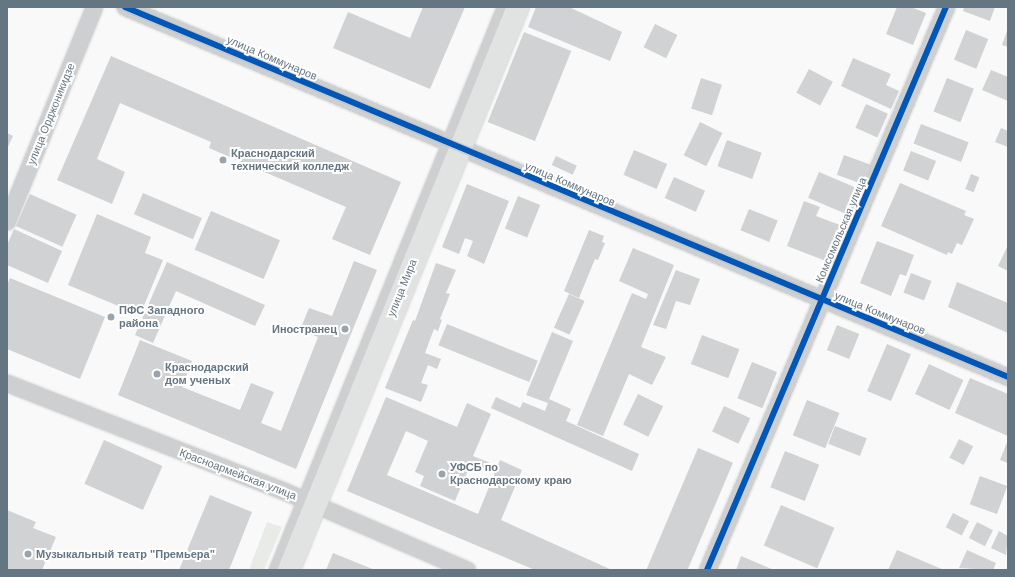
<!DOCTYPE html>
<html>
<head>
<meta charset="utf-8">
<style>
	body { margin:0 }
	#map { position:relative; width:1015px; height:577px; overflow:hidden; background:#f9f9f9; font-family:Arial,sans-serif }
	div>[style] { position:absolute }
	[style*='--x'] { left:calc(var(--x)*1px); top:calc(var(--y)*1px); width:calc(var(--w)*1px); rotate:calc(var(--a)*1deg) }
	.green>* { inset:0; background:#e8ebe6 }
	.building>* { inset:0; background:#d0d2d3; transform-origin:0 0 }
	.roads { filter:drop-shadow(0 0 1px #d5d6d7) drop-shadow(0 0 1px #d5d6d7) }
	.minor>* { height:17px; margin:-8.5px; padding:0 8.5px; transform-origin:8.5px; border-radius:8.5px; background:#cecfd0 }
	.major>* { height:22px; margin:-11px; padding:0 11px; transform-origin:11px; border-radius:11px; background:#e1e2e2 }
	.tram>* { height:1px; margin:-0.5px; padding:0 0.5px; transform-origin:0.5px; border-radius:0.5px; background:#c3c5c6 }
	.cycleway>* { height:6px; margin:-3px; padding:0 3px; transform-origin:3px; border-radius:3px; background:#0057b8 }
	.dots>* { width:11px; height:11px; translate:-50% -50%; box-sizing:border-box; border:2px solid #fff; border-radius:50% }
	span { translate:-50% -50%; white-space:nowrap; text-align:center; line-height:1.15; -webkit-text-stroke:4px #fff; paint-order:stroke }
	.street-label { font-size:11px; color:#657683 }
	.poi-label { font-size:11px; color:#657683; font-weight:700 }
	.left { translate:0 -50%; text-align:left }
	.right { translate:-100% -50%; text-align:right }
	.frame { position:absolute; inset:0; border:8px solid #657683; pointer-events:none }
</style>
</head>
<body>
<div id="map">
	<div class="green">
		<i style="clip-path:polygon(267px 522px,282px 527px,264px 570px,249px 570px)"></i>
	</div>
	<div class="building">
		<i style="clip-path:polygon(423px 7px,465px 7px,430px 89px,333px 48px,348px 12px,410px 38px)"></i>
		<i style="clip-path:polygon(536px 7px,569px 7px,622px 32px,610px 61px,528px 27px)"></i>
		<i style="clip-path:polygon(897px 7px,911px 7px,926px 13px,913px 45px,886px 34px)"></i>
		<i style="clip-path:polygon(964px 7px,995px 7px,990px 21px,963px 11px)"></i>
		<i style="left:655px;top:24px;width:25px;height:26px;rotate:26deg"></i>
		<i style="clip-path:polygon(1008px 28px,1008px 47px,1002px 45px)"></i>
		<i style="left:966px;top:30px;width:24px;height:32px;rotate:22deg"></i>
		<i style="left:524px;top:32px;width:51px;height:97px;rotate:22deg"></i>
		<i style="clip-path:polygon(111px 56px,401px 182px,370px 255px,332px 239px,346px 207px,209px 148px,211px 142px,120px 103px,97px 159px,125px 172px,112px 204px,57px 180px)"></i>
		<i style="clip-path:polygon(853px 58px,891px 74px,886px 85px,899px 91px,891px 109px,841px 86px)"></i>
		<i style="left:809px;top:69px;width:27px;height:27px;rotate:28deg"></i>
		<i style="clip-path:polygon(991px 70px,1008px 77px,1008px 101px,982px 90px)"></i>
		<i style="left:701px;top:78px;width:22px;height:32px;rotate:18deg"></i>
		<i style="left:947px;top:78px;width:29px;height:36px;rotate:22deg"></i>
		<i style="left:866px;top:104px;width:24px;height:26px;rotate:24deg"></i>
		<i style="left:700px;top:122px;width:25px;height:37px;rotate:26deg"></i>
		<i style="left:921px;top:124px;width:51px;height:21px;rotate:21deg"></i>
		<i style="clip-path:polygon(1001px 128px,1008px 131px,1008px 147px,995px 142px)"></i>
		<i style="clip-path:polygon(7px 133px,13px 136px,7px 149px)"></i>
		<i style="left:727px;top:140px;width:37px;height:28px;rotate:20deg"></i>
		<i style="left:634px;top:150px;width:36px;height:27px;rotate:23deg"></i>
		<i style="left:911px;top:151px;width:27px;height:21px;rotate:22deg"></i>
		<i style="left:844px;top:155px;width:29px;height:21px;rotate:20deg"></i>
		<i style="left:556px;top:156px;width:23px;height:10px;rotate:25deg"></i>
		<i style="left:819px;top:172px;width:44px;height:28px;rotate:23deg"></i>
		<i style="left:971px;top:174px;width:9px;height:16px;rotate:21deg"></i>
		<i style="left:674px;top:177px;width:34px;height:23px;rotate:24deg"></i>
		<i style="clip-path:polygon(900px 183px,966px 211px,964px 215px,974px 219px,962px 245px,957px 243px,952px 254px,948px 252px,947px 255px,881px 226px)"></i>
		<i style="clip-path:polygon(467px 184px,509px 201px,484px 264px,467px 256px,473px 241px,465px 238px,459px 254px,442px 247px)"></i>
		<i style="left:143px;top:193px;width:64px;height:23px;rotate:23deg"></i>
		<i style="left:30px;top:194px;width:51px;height:35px;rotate:24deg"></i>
		<i style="left:518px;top:196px;width:24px;height:35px;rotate:22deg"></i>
		<i style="clip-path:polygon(804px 201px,820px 207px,816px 216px,840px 225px,826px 261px,787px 246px)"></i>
		<i style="left:749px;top:209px;width:31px;height:23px;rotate:22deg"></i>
		<i style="left:211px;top:211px;width:75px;height:42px;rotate:23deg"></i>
		<i style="clip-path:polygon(97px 214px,151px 237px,145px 253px,163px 260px,140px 315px,68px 285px)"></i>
		<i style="clip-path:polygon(14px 229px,62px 251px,48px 283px,7px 265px,7px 245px)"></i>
		<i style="clip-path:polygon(589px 230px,604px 236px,602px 242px,605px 243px,598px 260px,595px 259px,579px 298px,564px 291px)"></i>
		<i style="clip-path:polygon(877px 241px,914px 255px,906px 276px,900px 274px,891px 296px,860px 283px)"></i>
		<i style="clip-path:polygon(1008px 245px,1008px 271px,998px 266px)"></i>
		<i style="clip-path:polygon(633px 248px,674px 265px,641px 347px,666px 357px,652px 385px,629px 374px,603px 436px,577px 425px,632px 293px,646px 299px,648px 294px,619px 281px)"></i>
		<i style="clip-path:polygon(354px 261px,377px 270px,296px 469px,118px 395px,140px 340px,192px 361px,182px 387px,240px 410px,251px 383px,274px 392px,261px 423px,281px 431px,318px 337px,300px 330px,309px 308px,332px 316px)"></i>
		<i style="clip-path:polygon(167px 262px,265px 305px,255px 326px,176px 291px,153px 343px,135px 335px)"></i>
		<i style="clip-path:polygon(436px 263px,456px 270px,446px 293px,450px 294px,440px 319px,442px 320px,438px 331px,434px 329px,425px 353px,441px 359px,437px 369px,428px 365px,421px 383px,428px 385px,421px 402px,385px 388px,413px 320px,415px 321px)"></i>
		<i style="clip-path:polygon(676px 270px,700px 279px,690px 305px,676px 301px,666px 329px,653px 325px)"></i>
		<i style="left:911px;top:273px;width:22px;height:21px;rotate:21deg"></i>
		<i style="clip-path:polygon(10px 278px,105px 317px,80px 379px,7px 349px,7px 285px)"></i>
		<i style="clip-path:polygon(957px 282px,1008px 303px,1008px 333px,948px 307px)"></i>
		<i style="left:569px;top:294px;width:17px;height:37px;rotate:24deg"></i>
		<i style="left:447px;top:324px;width:98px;height:23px;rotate:22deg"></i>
		<i style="left:837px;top:325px;width:24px;height:27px;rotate:22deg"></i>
		<i style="clip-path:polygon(552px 332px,573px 341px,549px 399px,571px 409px,566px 421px,639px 454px,632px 471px,491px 408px,496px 397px,520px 408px,523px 402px,545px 411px,548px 403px,526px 395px)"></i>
		<i style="left:702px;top:335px;width:40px;height:31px;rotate:21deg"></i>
		<i style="left:887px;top:344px;width:26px;height:51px;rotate:23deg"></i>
		<i style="left:752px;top:362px;width:27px;height:39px;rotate:22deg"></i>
		<i style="left:929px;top:364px;width:38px;height:33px;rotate:25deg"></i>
		<i style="clip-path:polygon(970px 378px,1008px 394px,1008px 436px,955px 413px)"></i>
		<i style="left:638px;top:394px;width:28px;height:34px;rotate:26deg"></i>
		<i style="clip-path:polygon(386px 397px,457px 427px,467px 403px,491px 414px,473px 456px,495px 465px,492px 472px,471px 463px,455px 501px,420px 486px,424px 476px,415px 472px,428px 441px,406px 431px,387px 475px,478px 514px,500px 460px,522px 470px,501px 520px,612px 570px,535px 570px,347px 491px)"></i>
		<i style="left:807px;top:400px;width:35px;height:38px;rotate:22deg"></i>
		<i style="left:724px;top:406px;width:29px;height:28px;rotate:25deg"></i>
		<i style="left:835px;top:426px;width:34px;height:19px;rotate:21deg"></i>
		<i style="left:959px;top:439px;width:16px;height:21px;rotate:27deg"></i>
		<i style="left:104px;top:440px;width:64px;height:48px;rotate:24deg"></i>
		<i style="clip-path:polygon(1008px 440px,1008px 463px,1000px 460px)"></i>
		<i style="left:698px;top:448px;width:38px;height:133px;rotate:23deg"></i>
		<i style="left:785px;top:451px;width:37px;height:39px;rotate:22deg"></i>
		<i style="left:980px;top:476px;width:29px;height:30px;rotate:20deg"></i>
		<i style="clip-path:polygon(210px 495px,252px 512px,229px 570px,179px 570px)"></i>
		<i style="left:781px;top:505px;width:58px;height:44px;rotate:23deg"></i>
		<i style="clip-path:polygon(7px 510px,36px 522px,33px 528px,56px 537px,42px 570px,7px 570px)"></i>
		<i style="left:953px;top:513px;width:18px;height:16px;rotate:27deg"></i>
		<i style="left:977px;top:522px;width:18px;height:18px;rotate:27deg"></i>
		<i style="clip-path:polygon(999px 531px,1008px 536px,1006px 555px,991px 548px)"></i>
		<i style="clip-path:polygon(897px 550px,944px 570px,888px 570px)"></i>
		<i style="clip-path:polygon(967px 550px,996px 563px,993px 570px,959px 568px)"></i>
		<i style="clip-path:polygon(333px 553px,375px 570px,326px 570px)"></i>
		<i style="clip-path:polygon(741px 556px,774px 570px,736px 570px)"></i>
	</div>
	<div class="roads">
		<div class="minor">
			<i style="--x:125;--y:7;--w:957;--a:22.73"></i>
			<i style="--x:7;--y:221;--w:231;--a:-67.9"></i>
			<i style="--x:7;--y:383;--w:297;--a:21.3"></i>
			<i style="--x:284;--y:491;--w:199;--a:23.3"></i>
			<i style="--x:277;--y:570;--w:607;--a:-67.95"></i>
			<i style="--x:707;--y:570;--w:612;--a:-67"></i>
		</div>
		<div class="major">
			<i style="--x:289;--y:570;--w:608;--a:-67.87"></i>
		</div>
	</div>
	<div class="tram">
		<i style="--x:115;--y:7;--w:968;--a:22.72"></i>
		<i style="--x:135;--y:7;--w:946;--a:22.69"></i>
	</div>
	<div class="cycleway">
		<i style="--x:125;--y:7;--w:957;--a:22.73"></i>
		<i style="--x:707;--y:570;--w:612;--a:-67"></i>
	</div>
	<div class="dots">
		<i style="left:223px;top:160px;background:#99a4ac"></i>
		<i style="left:111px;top:317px;background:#99a4ac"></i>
		<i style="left:345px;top:329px;background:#99a4ac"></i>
		<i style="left:157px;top:374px;background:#99a4ac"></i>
		<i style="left:442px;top:474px;background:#99a4ac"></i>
		<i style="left:28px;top:554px;background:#99a4ac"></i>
	</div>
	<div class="street-label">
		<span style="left:272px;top:58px;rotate:23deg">улица Коммунаров</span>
		<span style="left:51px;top:114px;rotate:-68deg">улица Орджоникидзе</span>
		<span style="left:570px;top:184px;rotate:23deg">улица Коммунаров</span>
		<span style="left:841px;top:230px;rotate:-67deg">Комсомольская улица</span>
		<span style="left:402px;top:288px;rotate:-68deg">улица Мира</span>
		<span style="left:880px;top:313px;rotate:22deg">улица Коммунаров</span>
		<span style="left:238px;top:474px;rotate:21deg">Красноармейская улица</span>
	</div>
	<div class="poi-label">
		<span class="left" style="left:231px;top:160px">Краснодарский<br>технический колледж</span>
		<span class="left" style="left:119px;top:317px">ПФС Западного<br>района</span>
		<span class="right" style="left:337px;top:329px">Иностранец</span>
		<span class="left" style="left:165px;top:374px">Краснодарский<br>дом ученых</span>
		<span class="left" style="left:450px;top:474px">УФСБ по<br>Краснодарскому краю</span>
		<span class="left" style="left:36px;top:554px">Музыкальный театр "Премьера"</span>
	</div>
	<div class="frame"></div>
</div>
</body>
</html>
